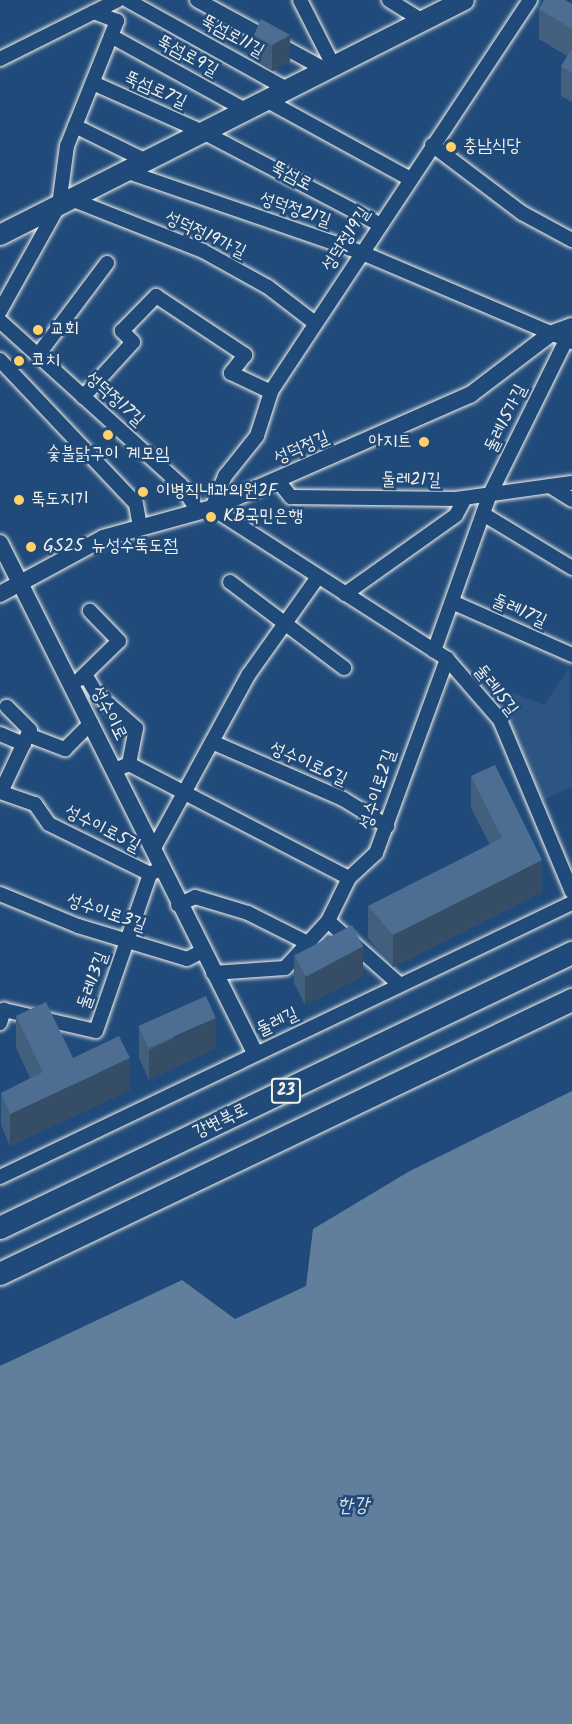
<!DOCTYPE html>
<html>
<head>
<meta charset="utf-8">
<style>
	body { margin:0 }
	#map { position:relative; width:572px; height:1724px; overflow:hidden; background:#1f4a7a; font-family:Kalam,"Poor Story",sans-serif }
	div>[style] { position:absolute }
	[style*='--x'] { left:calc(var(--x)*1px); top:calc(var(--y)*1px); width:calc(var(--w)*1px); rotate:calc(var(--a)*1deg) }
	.built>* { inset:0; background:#2d5581 }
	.water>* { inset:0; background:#627e9d }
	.roads { filter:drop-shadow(0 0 2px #f4f1e8) drop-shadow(0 0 2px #f4f1e8) }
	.minor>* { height:14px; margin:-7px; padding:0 7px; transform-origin:7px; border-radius:7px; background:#1f4a7a }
	.tertiary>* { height:16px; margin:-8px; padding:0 8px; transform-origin:8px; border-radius:8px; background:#1f4a7a }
	.secondary>* { height:20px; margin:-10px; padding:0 10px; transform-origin:10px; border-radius:10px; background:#1f4a7a }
	.trunk>* { height:22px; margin:-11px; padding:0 11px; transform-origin:11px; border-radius:11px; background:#1f4a7a }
	.wall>* { inset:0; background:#425f7e }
	.shaded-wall>* { inset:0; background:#364d66 }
	.building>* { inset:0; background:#4d6e92; transform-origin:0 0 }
	.dots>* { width:16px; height:16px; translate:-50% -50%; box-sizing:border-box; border:3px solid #1f4a7a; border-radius:50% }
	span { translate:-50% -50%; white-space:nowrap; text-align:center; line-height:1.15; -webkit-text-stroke:5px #1f4a7a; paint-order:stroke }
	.shield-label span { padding:2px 4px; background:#1f4a7a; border:2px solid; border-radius:4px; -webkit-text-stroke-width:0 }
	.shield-label { font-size:16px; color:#f4f1e8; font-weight:700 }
	.street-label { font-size:18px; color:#f4f1e8 }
	.poi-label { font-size:18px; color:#f4f1e8 }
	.left { translate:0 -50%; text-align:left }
	.right { translate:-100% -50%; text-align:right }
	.water-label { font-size:20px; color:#dee0dd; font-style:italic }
</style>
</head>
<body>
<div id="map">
	<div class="built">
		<i style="clip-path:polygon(569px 668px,572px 787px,543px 800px,500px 704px,508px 691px,544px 705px)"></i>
	</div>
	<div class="water">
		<i style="clip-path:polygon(572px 1091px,572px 1724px,0 1724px,0 1366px,182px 1280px,235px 1319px,306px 1286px,313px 1229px,408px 1172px)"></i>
	</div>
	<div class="roads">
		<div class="minor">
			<i style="--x:127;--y:0;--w:183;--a:29.1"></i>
			<i style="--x:197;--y:0;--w:145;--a:28.5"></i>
			<i style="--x:300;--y:0;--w:73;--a:63.1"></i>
			<i style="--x:389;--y:0;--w:39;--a:32"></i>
			<i style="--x:530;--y:0;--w:470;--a:123.5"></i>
			<i style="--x:271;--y:392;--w:46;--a:107.7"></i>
			<i style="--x:257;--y:436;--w:51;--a:128.7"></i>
			<i style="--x:225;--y:476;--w:35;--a:112"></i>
			<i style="--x:212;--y:508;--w:279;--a:32.7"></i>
			<i style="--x:447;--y:659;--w:81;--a:49"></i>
			<i style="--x:500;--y:720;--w:186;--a:67.3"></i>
			<i style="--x:111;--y:36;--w:153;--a:28.9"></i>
			<i style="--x:0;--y:59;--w:132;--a:-26.6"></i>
			<i style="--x:93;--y:83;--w:120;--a:24"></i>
			<i style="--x:203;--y:132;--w:199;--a:27.6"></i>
			<i style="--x:266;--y:100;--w:164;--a:28.7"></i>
			<i style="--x:75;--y:126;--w:79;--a:26.2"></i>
			<i style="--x:432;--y:145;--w:113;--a:37.1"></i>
			<i style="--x:522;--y:213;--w:57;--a:28.4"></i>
			<i style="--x:125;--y:171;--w:249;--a:19"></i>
			<i style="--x:360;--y:252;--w:230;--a:23"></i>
			<i style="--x:71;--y:199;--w:142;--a:21.5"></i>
			<i style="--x:203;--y:251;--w:74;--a:29"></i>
			<i style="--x:268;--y:287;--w:59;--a:37.5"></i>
			<i style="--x:0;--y:311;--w:121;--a:-60.9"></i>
			<i style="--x:59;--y:205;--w:60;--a:-82.3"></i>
			<i style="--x:67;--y:146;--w:135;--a:-68.2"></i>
			<i style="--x:117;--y:21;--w:25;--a:-159"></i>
			<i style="--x:0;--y:321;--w:244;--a:42.2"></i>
			<i style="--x:181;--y:485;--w:31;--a:57"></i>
			<i style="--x:38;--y:355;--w:115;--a:-53.1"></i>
			<i style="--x:0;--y:360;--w:198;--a:46.6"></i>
			<i style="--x:136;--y:504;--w:22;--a:80"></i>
			<i style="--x:83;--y:397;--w:74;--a:-47.7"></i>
			<i style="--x:133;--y:342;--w:16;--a:-135"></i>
			<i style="--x:122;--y:331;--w:49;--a:-45.8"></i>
			<i style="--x:156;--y:296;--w:107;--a:33.5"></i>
			<i style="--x:245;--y:355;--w:23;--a:128"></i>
			<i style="--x:231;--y:373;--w:44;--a:25.4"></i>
			<i style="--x:278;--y:481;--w:21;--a:51"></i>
			<i style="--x:291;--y:497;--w:165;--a:0.7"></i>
			<i style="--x:456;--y:499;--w:117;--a:-7.9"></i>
			<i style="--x:550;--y:486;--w:26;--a:32"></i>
			<i style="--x:483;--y:514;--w:104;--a:31.2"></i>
			<i style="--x:230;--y:582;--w:143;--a:37"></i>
			<i style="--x:345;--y:594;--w:136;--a:-35.4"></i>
			<i style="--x:456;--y:515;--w:19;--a:-62"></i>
			<i style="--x:452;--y:602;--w:131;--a:23.8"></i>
			<i style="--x:434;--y:651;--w:167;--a:-70.4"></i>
			<i style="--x:490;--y:494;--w:172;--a:-63.7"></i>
			<i style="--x:86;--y:676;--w:21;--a:59"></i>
			<i style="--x:97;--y:694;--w:52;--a:41.1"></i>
			<i style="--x:136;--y:728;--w:37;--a:101"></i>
			<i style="--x:80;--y:679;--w:54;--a:-44.3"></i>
			<i style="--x:119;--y:641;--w:42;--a:-134"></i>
			<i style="--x:0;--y:734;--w:26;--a:23"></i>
			<i style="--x:28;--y:735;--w:40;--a:21"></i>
			<i style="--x:65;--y:749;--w:37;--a:-45"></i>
			<i style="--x:212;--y:742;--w:143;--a:23.5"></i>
			<i style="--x:343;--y:799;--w:52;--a:31.5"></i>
			<i style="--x:115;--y:770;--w:15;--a:-23"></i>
			<i style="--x:129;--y:764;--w:248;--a:27.4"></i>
			<i style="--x:0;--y:792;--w:37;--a:19"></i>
			<i style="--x:35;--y:804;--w:24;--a:55"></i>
			<i style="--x:49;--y:824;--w:113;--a:26.3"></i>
			<i style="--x:150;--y:874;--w:9;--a:-27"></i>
			<i style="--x:1;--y:792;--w:68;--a:-64.9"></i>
			<i style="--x:30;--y:730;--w:33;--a:-135"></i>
			<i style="--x:154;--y:848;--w:198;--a:-61.4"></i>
			<i style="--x:249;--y:674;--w:119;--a:-54.6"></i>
			<i style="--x:0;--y:894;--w:84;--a:22.3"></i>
			<i style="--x:78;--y:926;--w:114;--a:16.8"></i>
			<i style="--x:187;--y:959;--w:16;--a:-27"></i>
			<i style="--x:178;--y:905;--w:19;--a:-25"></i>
			<i style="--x:195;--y:897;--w:55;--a:16.8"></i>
			<i style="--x:248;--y:913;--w:69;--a:26.6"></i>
			<i style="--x:328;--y:921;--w:96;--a:41.6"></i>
			<i style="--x:213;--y:973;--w:72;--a:-4"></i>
			<i style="--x:285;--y:968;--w:64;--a:-47.5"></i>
			<i style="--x:328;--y:921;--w:48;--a:-64"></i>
			<i style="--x:349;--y:878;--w:37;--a:-43"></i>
			<i style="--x:376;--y:853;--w:207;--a:-69.9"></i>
			<i style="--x:0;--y:1023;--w:14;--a:-73"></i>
			<i style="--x:4;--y:1010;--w:94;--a:12.9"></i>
			<i style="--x:96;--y:1031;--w:166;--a:-71"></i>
			<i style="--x:0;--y:1177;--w:634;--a:-25.6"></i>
		</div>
		<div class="tertiary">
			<i style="--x:0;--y:543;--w:570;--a:63.43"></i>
			<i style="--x:0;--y:594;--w:117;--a:-28.5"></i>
			<i style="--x:103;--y:538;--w:113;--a:-15.4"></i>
			<i style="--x:212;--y:508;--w:282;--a:-23.7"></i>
			<i style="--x:470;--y:395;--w:101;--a:-37.3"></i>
			<i style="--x:550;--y:334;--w:23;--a:-20"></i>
		</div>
		<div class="secondary">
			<i style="--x:0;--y:235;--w:520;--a:-26.86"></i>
		</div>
		<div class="trunk">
			<i style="--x:0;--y:1228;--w:635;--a:-25.68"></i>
			<i style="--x:0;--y:1274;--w:634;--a:-25.6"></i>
		</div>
	</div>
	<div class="wall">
		<i style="clip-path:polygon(572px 4px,572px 102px,561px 96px,561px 66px,567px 56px,539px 39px,539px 9px)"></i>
		<i style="clip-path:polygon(261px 19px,290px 61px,272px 71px,254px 60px,254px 35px)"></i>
		<i style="clip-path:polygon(471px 776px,542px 892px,393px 967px,368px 938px,368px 906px,490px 845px,471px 808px)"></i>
		<i style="clip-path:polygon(294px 954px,363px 976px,305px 1005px,294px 983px)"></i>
		<i style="clip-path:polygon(16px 1016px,73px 1058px,130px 1090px,10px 1146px,1px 1125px,1px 1093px,30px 1078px,16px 1048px)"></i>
		<i style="clip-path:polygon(139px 1028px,216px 1048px,149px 1080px,139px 1058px)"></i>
	</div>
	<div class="shaded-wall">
		<i style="clip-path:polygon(290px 35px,290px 61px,272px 71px,272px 45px)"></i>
		<i style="clip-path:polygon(542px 860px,542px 892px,393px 967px,393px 935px)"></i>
		<i style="clip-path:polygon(363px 946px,363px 976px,305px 1005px,305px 975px)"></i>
		<i style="clip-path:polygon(216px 1018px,216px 1048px,149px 1080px,149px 1050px)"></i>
		<i style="clip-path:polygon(130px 1058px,130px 1090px,10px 1146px,10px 1114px)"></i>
	</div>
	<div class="building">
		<i style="clip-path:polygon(544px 0,565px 0,572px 4px,572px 29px,539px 9px)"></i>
		<i style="clip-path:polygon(261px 19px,290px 35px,272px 45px,254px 35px)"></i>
		<i style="clip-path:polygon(572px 49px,572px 73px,561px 66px)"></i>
		<i style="clip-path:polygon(495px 765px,542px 860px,393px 935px,368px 906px,502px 838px,471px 776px)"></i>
		<i style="left:352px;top:925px;width:24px;height:65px;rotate:62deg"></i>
		<i style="left:206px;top:996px;width:24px;height:74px;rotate:66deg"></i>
		<i style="clip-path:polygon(46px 1002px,73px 1058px,119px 1036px,130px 1058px,10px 1114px,1px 1093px,43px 1072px,16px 1016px)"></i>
	</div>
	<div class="dots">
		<i style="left:451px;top:147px;background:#ffd166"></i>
		<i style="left:38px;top:330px;background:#ffd166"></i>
		<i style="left:19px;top:361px;background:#ffd166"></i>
		<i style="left:108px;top:435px;background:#ffd166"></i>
		<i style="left:424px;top:442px;background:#ffd166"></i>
		<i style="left:143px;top:492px;background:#ffd166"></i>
		<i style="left:19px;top:500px;background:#ffd166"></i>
		<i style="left:211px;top:517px;background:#ffd166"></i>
		<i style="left:31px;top:547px;background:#ffd166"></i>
	</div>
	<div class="shield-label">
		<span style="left:286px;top:1091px">23</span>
	</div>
	<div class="street-label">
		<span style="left:232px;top:37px;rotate:29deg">뚝섬로11길</span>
		<span style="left:187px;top:57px;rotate:29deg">뚝섬로9길</span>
		<span style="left:155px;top:91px;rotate:24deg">뚝섬로7길</span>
		<span style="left:291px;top:177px;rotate:28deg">뚝섬로</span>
		<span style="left:295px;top:211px;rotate:19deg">성덕정21길</span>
		<span style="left:205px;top:236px;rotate:25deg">성덕정19가길</span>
		<span style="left:347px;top:240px;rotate:-57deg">성덕정19길</span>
		<span style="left:114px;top:400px;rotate:42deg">성덕정17길</span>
		<span style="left:507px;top:419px;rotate:-64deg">둘레15가길</span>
		<span style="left:302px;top:449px;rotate:-23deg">성덕정길</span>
		<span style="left:411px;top:481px;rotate:1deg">둘레21길</span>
		<span style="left:519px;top:612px;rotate:24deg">둘레17길</span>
		<span style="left:495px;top:691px;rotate:52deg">둘레15길</span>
		<span style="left:108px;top:714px;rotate:63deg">성수이로</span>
		<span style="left:308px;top:765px;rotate:24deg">성수이로6길</span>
		<span style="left:379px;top:790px;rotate:-72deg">성수이로2길</span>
		<span style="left:102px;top:830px;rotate:27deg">성수이로5길</span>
		<span style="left:106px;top:914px;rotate:19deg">성수이로3길</span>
		<span style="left:94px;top:981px;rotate:-71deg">둘레13길</span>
		<span style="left:278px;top:1023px;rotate:-25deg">둘레길</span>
		<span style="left:221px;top:1122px;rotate:-26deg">강변북로</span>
	</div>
	<div class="poi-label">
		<span class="left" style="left:463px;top:147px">충남식당</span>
		<span class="left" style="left:50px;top:330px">교회</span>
		<span class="left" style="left:31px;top:361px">코치</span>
		<span class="right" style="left:412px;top:442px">아지트</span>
		<span style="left:108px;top:455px">숯불닭구이 계모임</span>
		<span class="left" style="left:156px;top:492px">이병직내과의원2F</span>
		<span class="left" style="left:31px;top:500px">뚝도지기</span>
		<span class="left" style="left:223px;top:517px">KB국민은행</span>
		<span class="left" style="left:43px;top:547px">GS25 뉴성수뚝도점</span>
	</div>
	<div class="water-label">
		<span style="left:353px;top:1506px">한강</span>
	</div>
</div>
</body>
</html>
